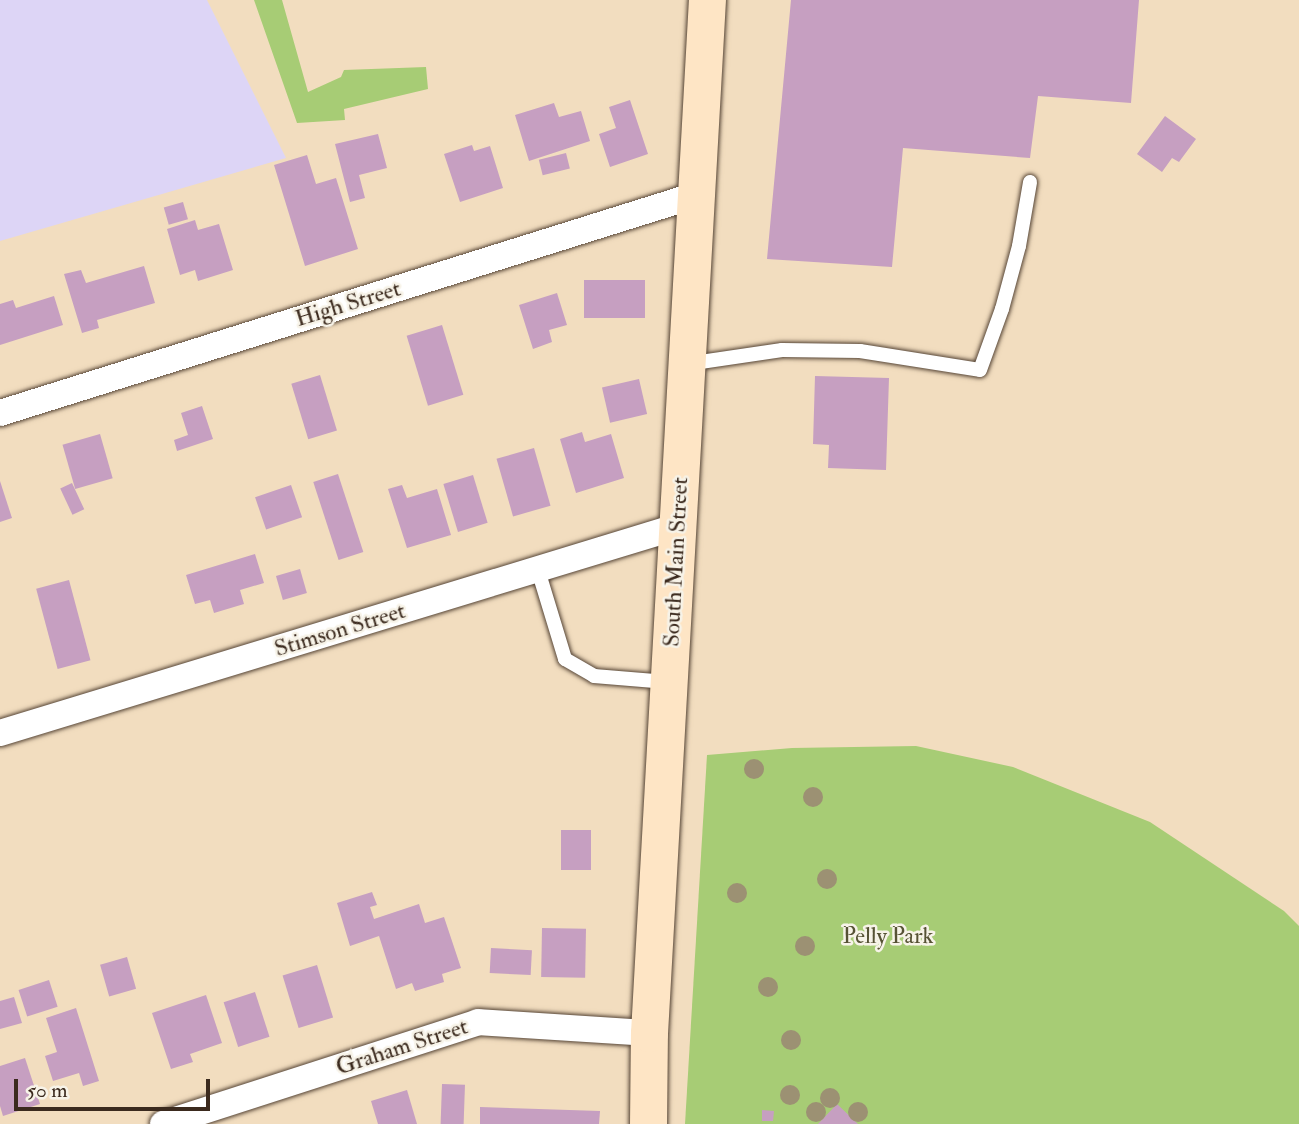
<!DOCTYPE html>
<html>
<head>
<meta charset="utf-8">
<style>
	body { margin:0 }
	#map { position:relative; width:1299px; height:1124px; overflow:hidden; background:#f2ddbf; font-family:"IM FELL Double Pica",serif }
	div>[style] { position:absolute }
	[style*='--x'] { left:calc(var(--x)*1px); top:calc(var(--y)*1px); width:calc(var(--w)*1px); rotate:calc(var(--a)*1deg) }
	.built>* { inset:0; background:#ddd5f6 }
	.green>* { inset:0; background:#a7cc75 }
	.building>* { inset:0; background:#c69fc1; transform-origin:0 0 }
	.roads { filter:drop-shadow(0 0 2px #564536) drop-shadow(0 0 2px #564536) }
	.service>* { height:14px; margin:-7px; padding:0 7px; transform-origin:7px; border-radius:7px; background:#fff }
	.minor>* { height:26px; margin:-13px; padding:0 13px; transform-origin:13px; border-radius:13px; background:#fff }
	.secondary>* { height:37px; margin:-18.5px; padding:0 18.5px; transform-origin:18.5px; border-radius:18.5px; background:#fee5c5 }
	.trees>* { width:20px; height:20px; margin:-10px; border-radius:50%; background:#9c9173 }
	span { translate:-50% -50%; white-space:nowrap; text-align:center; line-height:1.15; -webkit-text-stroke:5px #f7f3e8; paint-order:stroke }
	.street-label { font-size:23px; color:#3b2a1e }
	.park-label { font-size:23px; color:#565234 }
	.scale { position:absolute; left:14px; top:1079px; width:196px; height:32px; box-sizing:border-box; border:4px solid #3b2a1e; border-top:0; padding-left:9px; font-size:21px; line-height:24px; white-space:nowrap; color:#3b2a1e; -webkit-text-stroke:5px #f7f3e8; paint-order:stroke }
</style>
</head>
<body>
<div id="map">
	<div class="built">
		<i style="clip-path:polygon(0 0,207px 0,286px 158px,0 241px)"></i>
	</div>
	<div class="green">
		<i style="clip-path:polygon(254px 0,282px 0,308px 92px,341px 77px,344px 70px,426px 67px,428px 89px,344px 109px,345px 120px,297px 123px)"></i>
		<i style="clip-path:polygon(916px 746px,1013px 767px,1150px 822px,1284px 911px,1299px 926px,1299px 1124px,685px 1124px,707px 755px,792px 748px)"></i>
	</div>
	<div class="building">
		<i style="clip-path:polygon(791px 0,1139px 0,1131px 103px,1038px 96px,1030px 158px,903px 148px,892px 267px,767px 259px)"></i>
		<i style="clip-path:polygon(630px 100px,648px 154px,610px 167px,599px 134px,616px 128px,609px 107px)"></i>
		<i style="clip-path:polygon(554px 103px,559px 117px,581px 111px,590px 141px,529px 161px,515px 115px)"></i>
		<i style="clip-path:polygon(1165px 116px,1196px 139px,1179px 162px,1172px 158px,1162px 172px,1137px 154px)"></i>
		<i style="clip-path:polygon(378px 134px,387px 168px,359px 175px,365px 198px,350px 202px,335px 144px)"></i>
		<i style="clip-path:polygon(472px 145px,474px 151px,490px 146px,503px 188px,460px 202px,444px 154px)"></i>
		<i style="left:566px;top:153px;width:16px;height:28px;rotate:76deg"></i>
		<i style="clip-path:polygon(307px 155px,316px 184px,336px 178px,358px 249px,305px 266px,274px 165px)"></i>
		<i style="left:183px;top:202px;width:18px;height:20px;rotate:74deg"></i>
		<i style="clip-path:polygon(195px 220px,198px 230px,219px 224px,233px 270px,198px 281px,195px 270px,180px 275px,167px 229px)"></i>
		<i style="clip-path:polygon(144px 266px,155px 303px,97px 320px,99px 328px,82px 333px,64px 274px,81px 270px,86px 283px)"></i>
		<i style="left:584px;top:280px;width:61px;height:38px"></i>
		<i style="clip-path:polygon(557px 293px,567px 325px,549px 330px,552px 342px,533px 349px,519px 305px)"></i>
		<i style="clip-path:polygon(54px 296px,63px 325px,0 345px,0 304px,13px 300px,16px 308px)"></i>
		<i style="left:442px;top:325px;width:73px;height:37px;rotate:73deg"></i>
		<i style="left:320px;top:375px;width:58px;height:30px;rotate:73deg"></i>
		<i style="clip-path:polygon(815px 376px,889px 378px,886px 470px,828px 468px,829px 445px,813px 444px)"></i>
		<i style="left:639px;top:379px;width:36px;height:38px;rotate:77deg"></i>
		<i style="clip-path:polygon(202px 406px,213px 439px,177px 451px,174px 440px,188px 435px,181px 413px)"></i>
		<i style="clip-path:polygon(582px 432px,585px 442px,611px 434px,624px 478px,576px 493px,560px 439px)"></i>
		<i style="left:100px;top:434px;width:46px;height:39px;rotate:74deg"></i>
		<i style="left:534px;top:448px;width:60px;height:39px;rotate:74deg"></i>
		<i style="left:338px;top:474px;width:82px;height:26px;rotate:72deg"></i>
		<i style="left:473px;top:475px;width:50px;height:31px;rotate:73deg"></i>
		<i style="clip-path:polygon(0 481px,12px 518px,0 522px)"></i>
		<i style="left:72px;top:483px;width:29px;height:13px;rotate:65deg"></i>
		<i style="left:291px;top:485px;width:34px;height:38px;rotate:71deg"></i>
		<i style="clip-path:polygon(402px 485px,407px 498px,437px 489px,451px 535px,407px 548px,388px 489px)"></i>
		<i style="clip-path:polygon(255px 554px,264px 583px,240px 590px,244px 604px,214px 613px,210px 600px,195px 604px,186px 575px)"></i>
		<i style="left:300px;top:569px;width:25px;height:25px;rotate:74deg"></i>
		<i style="left:69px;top:580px;width:83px;height:34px;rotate:75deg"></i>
		<i style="left:561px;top:830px;width:30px;height:40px"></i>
		<i style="clip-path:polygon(372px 892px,377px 905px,370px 907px,374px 919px,419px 904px,425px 923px,444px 917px,461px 968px,442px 974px,444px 982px,415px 991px,412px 983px,396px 989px,379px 936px,350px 946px,337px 903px)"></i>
		<i style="left:542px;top:928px;width:44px;height:49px;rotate:1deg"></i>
		<i style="left:491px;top:948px;width:41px;height:25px;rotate:3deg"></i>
		<i style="left:127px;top:957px;width:33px;height:28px;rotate:74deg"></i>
		<i style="left:317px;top:965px;width:55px;height:36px;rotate:73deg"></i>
		<i style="left:49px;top:980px;width:28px;height:32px;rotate:72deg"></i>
		<i style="left:255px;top:992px;width:47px;height:33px;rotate:72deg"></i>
		<i style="clip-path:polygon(206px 995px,222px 1043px,190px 1054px,193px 1062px,171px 1069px,152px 1013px)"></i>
		<i style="clip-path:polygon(14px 997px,22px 1023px,0 1029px,0 1001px)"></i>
		<i style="clip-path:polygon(76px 1008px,99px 1081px,83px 1086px,79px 1073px,53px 1081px,45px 1056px,57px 1052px,46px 1018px)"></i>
		<i style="clip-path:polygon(25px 1058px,40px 1104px,3px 1116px,0 1106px,0 1066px)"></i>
		<i style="left:442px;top:1084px;width:23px;height:40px;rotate:2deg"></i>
		<i style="clip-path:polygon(407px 1090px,417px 1124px,378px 1124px,371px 1101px)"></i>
		<i style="clip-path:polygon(837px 1104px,858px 1124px,818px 1124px)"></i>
		<i style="clip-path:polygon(480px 1107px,600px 1111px,599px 1124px,480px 1124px)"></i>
		<i style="clip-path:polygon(762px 1110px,774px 1111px,773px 1121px,762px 1121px)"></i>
	</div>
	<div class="roads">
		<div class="service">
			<i style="--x:687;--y:364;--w:96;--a:-8.4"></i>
			<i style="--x:782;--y:350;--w:78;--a:0.7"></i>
			<i style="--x:860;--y:351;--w:121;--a:9"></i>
			<i style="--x:980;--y:370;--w:65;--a:-70.2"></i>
			<i style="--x:1002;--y:309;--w:65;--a:-74.9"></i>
			<i style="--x:1019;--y:246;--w:65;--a:-80.2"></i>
			<i style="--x:538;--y:570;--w:93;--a:73.1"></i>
			<i style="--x:565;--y:659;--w:34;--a:30"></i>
			<i style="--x:594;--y:676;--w:73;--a:4.7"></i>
		</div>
		<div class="minor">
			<i style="--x:0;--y:413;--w:729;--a:-17.39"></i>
			<i style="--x:0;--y:733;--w:710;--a:-16.95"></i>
			<i style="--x:163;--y:1124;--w:331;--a:-17.9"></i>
			<i style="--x:478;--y:1022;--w:171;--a:3.7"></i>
		</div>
		<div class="secondary">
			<i style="--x:648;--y:1124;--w:91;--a:-89.4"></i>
			<i style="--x:649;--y:1033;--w:1035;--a:-86.79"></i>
		</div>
	</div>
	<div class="trees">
		<i style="left:754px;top:769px"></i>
		<i style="left:813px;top:797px"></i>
		<i style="left:827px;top:879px"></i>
		<i style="left:737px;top:893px"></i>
		<i style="left:805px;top:946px"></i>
		<i style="left:768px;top:987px"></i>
		<i style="left:791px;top:1040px"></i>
		<i style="left:790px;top:1095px"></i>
		<i style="left:830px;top:1098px"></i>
		<i style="left:816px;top:1112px"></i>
		<i style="left:858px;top:1112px"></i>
	</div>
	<div class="street-label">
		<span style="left:348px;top:304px;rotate:-17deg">High Street</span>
		<span style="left:676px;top:562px;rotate:-87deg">South Main Street</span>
		<span style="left:340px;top:630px;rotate:-17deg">Stimson Street</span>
		<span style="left:402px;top:1047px;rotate:-18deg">Graham Street</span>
	</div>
	<div class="park-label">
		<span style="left:888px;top:936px">Pelly Park</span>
	</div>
	<div class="scale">50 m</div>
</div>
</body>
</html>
